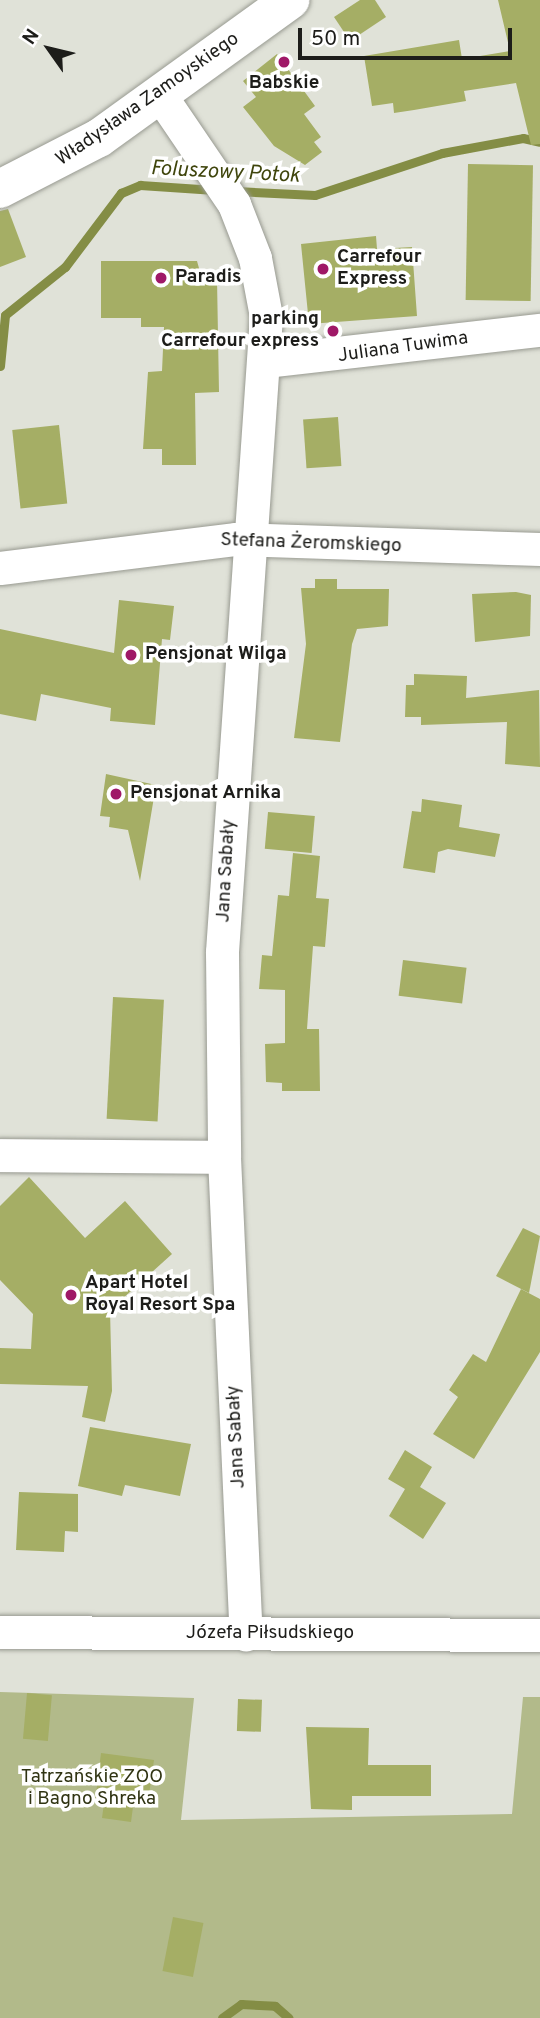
<!DOCTYPE html>
<html>
<head>
<meta charset="utf-8">
<style>
	body { margin:0 }
	#map { position:relative; width:540px; height:2018px; overflow:hidden; background:#e0e2d8; font-family:Overpass,sans-serif }
	div>[style] { position:absolute }
	[style*='--x'] { left:calc(var(--x)*1px); top:calc(var(--y)*1px); width:calc(var(--w)*1px); rotate:calc(var(--a)*1deg) }
	.green>* { inset:0; background:#b2ba8a }
	.stream>* { height:9px; margin:-4.5px; padding:0 4.5px; transform-origin:4.5px; border-radius:4.5px; background:#848d45 }
	.building>* { inset:0; background:#a5ae65; transform-origin:0 0 }
	.roads { filter:drop-shadow(0 0 2px #989a91) drop-shadow(0 0 2px #989a91) }
	.street>* { height:33px; margin:-16.5px; padding:0 16.5px; transform-origin:16.5px; border-radius:16.5px; background:#fff }
	.secondary>* { height:38px; margin:-19px; padding:0 19px; transform-origin:19px; border-radius:19px; background:#fff }
	.dots>* { width:19px; height:19px; translate:-50% -50%; box-sizing:border-box; border:4px solid #fff; border-radius:50% }
	span { translate:-50% -50%; white-space:nowrap; text-align:center; line-height:1.15; -webkit-text-stroke:7px #fff; paint-order:stroke }
	.poi-label { font-size:19px; color:#1d1d1a; font-weight:700 }
	.left { translate:0 -50%; text-align:left }
	.right { translate:-100% -50%; text-align:right }
	.street-label { font-size:19px; color:#1d1d1a }
	.park-label { font-size:19px; color:#303413 }
	.water-label { font-size:21px; color:#3f450c; font-style:italic }
	.north { position:absolute; left:14px; top:14px; width:70px; height:70px; -webkit-text-stroke:5px #fff; paint-order:stroke; rotate:304deg; font-size:19px; font-weight:700; line-height:28px; text-align:center; color:#1d1d1a }
	.north::after { content:''; display:block; margin:auto; width:24px; height:32px; background:#1d1d1a; clip-path:polygon(50% 0,100% 100%,50% 72%,0 100%) }
	.scale { position:absolute; left:298px; top:28px; width:214px; height:32px; box-sizing:border-box; border:4px solid #1d1d1a; border-top:0; padding-left:9px; font-size:21px; line-height:24px; white-space:nowrap; color:#1d1d1a; -webkit-text-stroke:5px #fff; paint-order:stroke }
</style>
</head>
<body>
<div id="map">
	<div class="green">
		<i style="clip-path:polygon(0 1692px,194px 1698px,181px 1820px,512px 1814px,523px 1697px,540px 1697px,540px 2018px,0 2018px)"></i>
	</div>
	<div class="stream">
		<i style="--x:236;--y:191;--w:79;--a:2.9"></i>
		<i style="--x:315;--y:195;--w:134;--a:-18.3"></i>
		<i style="--x:442;--y:153;--w:82;--a:-10.5"></i>
		<i style="--x:523;--y:138;--w:17;--a:13"></i>
		<i style="--x:0;--y:366;--w:51;--a:-84.4"></i>
		<i style="--x:5;--y:315;--w:77;--a:-38.7"></i>
		<i style="--x:65;--y:267;--w:93;--a:-52.9"></i>
		<i style="--x:121;--y:193;--w:21;--a:-23"></i>
		<i style="--x:140;--y:185;--w:75;--a:3.8"></i>
		<i style="--x:222;--y:2018;--w:24;--a:-36"></i>
		<i style="--x:241;--y:2004;--w:34;--a:3"></i>
		<i style="--x:275;--y:2006;--w:18;--a:41"></i>
	</div>
	<div class="building">
		<i style="clip-path:polygon(360px 0,375px 0,386px 17px,350px 41px,334px 17px)"></i>
		<i style="clip-path:polygon(498px 0,540px 0,540px 144px,531px 145px,516px 83px,464px 91px,466px 101px,414px 110px,394px 113px,393px 103px,372px 106px,364px 56px,459px 40px,462px 59px,510px 51px)"></i>
		<i style="clip-path:polygon(277px 54px,315px 106px,304px 114px,321px 137px,314px 142px,322px 152px,305px 165px,274px 146px,243px 107px,256px 97px,243px 81px)"></i>
		<i style="left:468px;top:164px;width:65px;height:136px;rotate:1deg"></i>
		<i style="clip-path:polygon(8px 209px,26px 257px,0 267px,0 211px)"></i>
		<i style="clip-path:polygon(376px 236px,377px 249px,412px 247px,417px 316px,309px 324px,301px 244px)"></i>
		<i style="clip-path:polygon(101px 261px,197px 261px,202px 279px,217px 279px,219px 392px,195px 393px,196px 465px,162px 465px,162px 449px,143px 449px,148px 372px,162px 371px,164px 327px,141px 327px,141px 318px,101px 318px)"></i>
		<i style="left:338px;top:417px;width:49px;height:35px;rotate:86deg"></i>
		<i style="left:59px;top:425px;width:79px;height:47px;rotate:84deg"></i>
		<i style="clip-path:polygon(315px 579px,337px 579px,337px 589px,389px 589px,388px 626px,357px 629px,352px 644px,340px 742px,294px 738px,306px 644px,301px 588px,315px 588px)"></i>
		<i style="clip-path:polygon(516px 592px,531px 595px,530px 636px,475px 642px,472px 594px)"></i>
		<i style="clip-path:polygon(119px 600px,174px 606px,170px 640px,162px 639px,155px 725px,110px 721px,111px 708px,41px 694px,36px 721px,0 714px,0 629px,114px 653px)"></i>
		<i style="clip-path:polygon(414px 674px,467px 676px,466px 698px,539px 690px,540px 767px,505px 764px,507px 722px,421px 725px,421px 717px,405px 717px,406px 685px,414px 685px)"></i>
		<i style="clip-path:polygon(106px 774px,156px 785px,140px 881px,128px 830px,109px 827px,110px 817px,100px 816px)"></i>
		<i style="clip-path:polygon(422px 799px,462px 805px,459px 827px,500px 834px,495px 857px,448px 849px,438px 852px,435px 873px,403px 868px,412px 811px,421px 812px)"></i>
		<i style="left:268px;top:812px;width:47px;height:37px;rotate:5deg"></i>
		<i style="clip-path:polygon(293px 853px,320px 856px,316px 898px,329px 899px,325px 947px,313px 946px,307px 1029px,319px 1029px,320px 1091px,282px 1091px,282px 1083px,266px 1082px,265px 1044px,285px 1043px,285px 990px,259px 989px,262px 955px,272px 956px,278px 895px,289px 896px)"></i>
		<i style="left:403px;top:960px;width:64px;height:36px;rotate:7deg"></i>
		<i style="left:113px;top:997px;width:51px;height:122px;rotate:3deg"></i>
		<i style="clip-path:polygon(29px 1177px,85px 1238px,125px 1201px,172px 1254px,110px 1310px,112px 1391px,105px 1422px,82px 1417px,88px 1386px,0 1384px,0 1348px,31px 1349px,33px 1314px,0 1280px,0 1206px)"></i>
		<i style="clip-path:polygon(523px 1228px,540px 1236px,529px 1293px,496px 1276px)"></i>
		<i style="clip-path:polygon(521px 1289px,540px 1299px,540px 1352px,474px 1459px,433px 1434px,458px 1397px,449px 1390px,473px 1354px,486px 1362px)"></i>
		<i style="clip-path:polygon(90px 1427px,191px 1444px,180px 1496px,125px 1485px,122px 1496px,78px 1486px)"></i>
		<i style="clip-path:polygon(405px 1450px,432px 1467px,420px 1487px,446px 1503px,423px 1539px,389px 1516px,405px 1489px,388px 1479px)"></i>
		<i style="clip-path:polygon(19px 1492px,78px 1494px,78px 1532px,65px 1531px,64px 1552px,16px 1550px)"></i>
		<i style="left:27px;top:1693px;width:25px;height:46px;rotate:5deg"></i>
		<i style="left:238px;top:1699px;width:24px;height:32px;rotate:2deg"></i>
		<i style="clip-path:polygon(306px 1727px,369px 1728px,368px 1765px,431px 1765px,431px 1796px,352px 1796px,352px 1810px,311px 1809px)"></i>
		<i style="clip-path:polygon(101px 1753px,154px 1760px,148px 1802px,133px 1807px,131px 1822px,102px 1818px,104px 1803px,95px 1802px)"></i>
		<i style="left:173px;top:1917px;width:31px;height:55px;rotate:11deg"></i>
	</div>
	<div class="roads">
		<div class="street">
			<i style="--x:160;--y:95;--w:132;--a:55.8"></i>
			<i style="--x:234;--y:204;--w:58;--a:68.7"></i>
			<i style="--x:255;--y:258;--w:59;--a:79.3"></i>
			<i style="--x:266;--y:316;--w:638;--a:93.96"></i>
			<i style="--x:222;--y:952;--w:205;--a:89.4"></i>
			<i style="--x:224;--y:1157;--w:478;--a:87.4"></i>
			<i style="--x:266;--y:361;--w:276;--a:-6.5"></i>
			<i style="--x:0;--y:568;--w:238;--a:-7"></i>
			<i style="--x:236;--y:539;--w:304;--a:1.9"></i>
			<i style="--x:0;--y:1155;--w:224;--a:0.5"></i>
			<i style="--x:0;--y:1632;--w:540;--a:0.32"></i>
		</div>
		<div class="secondary">
			<i style="--x:0;--y:189;--w:111;--a:-27.3"></i>
			<i style="--x:99;--y:138;--w:236;--a:-35.8"></i>
		</div>
	</div>
	<div class="dots">
		<i style="left:284px;top:62px;background:#9f1867"></i>
		<i style="left:323px;top:269px;background:#9f1867"></i>
		<i style="left:161px;top:278px;background:#9f1867"></i>
		<i style="left:333px;top:331px;background:#9f1867"></i>
		<i style="left:131px;top:655px;background:#9f1867"></i>
		<i style="left:116px;top:794px;background:#9f1867"></i>
		<i style="left:71px;top:1295px;background:#9f1867"></i>
	</div>
	<div class="poi-label">
		<span style="left:284px;top:84px">Babskie</span>
		<span class="left" style="left:337px;top:269px">Carrefour<br>Express</span>
		<span class="left" style="left:175px;top:278px">Paradis</span>
		<span class="right" style="left:319px;top:331px">parking<br>Carrefour express</span>
		<span class="left" style="left:145px;top:655px">Pensjonat Wilga</span>
		<span class="left" style="left:130px;top:794px">Pensjonat Arnika</span>
		<span class="left" style="left:85px;top:1295px">Apart Hotel<br>Royal Resort Spa</span>
	</div>
	<div class="street-label">
		<span style="left:148px;top:100px;rotate:-35deg">Władysława Zamoyskiego</span>
		<span style="left:403px;top:348px;rotate:-8deg">Juliana Tuwima</span>
		<span style="left:311px;top:544px;rotate:2deg">Stefana Żeromskiego</span>
		<span style="left:227px;top:871px;rotate:-87deg">Jana Sabały</span>
		<span style="left:237px;top:1437px;rotate:-93deg">Jana Sabały</span>
		<span style="left:270px;top:1634px">Józefa Piłsudskiego</span>
	</div>
	<div class="park-label">
		<span style="left:92px;top:1789px">Tatrzańskie ZOO<br>i Bagno Shreka</span>
	</div>
	<div class="water-label">
		<span style="left:225px;top:173px;rotate:3deg">Foluszowy Potok</span>
	</div>
	<div class="north">N</div>
	<div class="scale">50 m</div>
</div>
</body>
</html>
